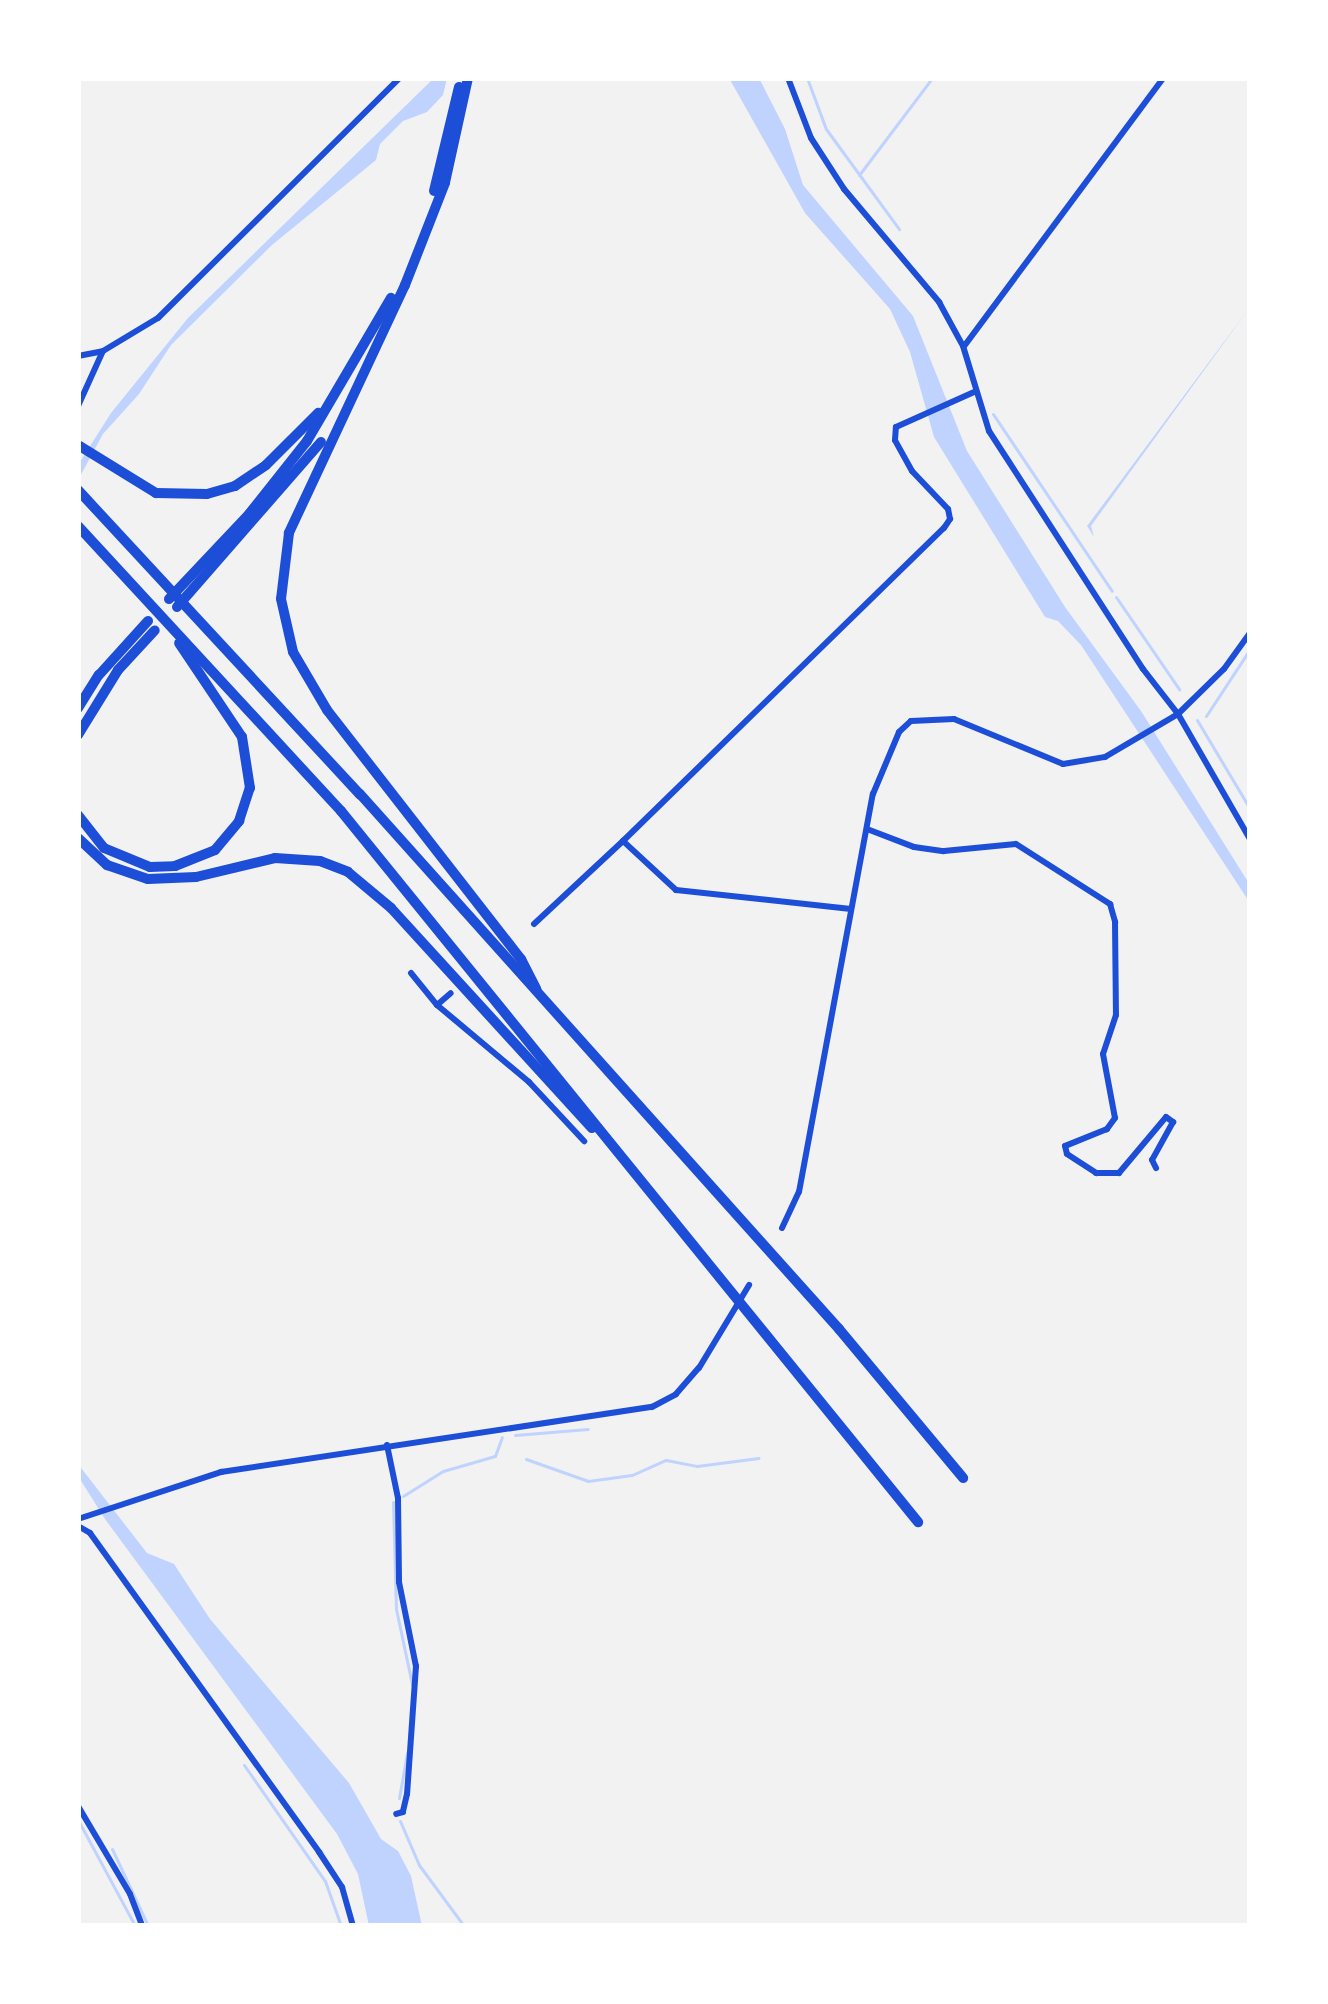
<!DOCTYPE html>
<html>
<head>
<meta charset="utf-8">
<style>
	body { margin:0 }
	#map { position:relative; width:1328px; height:2004px; overflow:hidden; background:#f2f2f2; font-family:Karla,sans-serif }
	div>[style] { position:absolute }
	[style*='--x'] { left:calc(var(--x)*1px); top:calc(var(--y)*1px); width:calc(var(--w)*1px); rotate:calc(var(--a)*1deg) }
	.water>* { inset:0; background:#bfd3fe }
	.stream>* { height:3px; margin:-1.5px; padding:0 1.5px; transform-origin:1.5px; border-radius:1.5px; background:#bfd3fe }
	.minor>* { height:6px; margin:-3px; padding:0 3px; transform-origin:3px; border-radius:3px; background:#1d4ed8 }
	.tertiary>* { height:6px; margin:-3px; padding:0 3px; transform-origin:3px; border-radius:3px; background:#1d4ed8 }
	.motorway>* { height:10px; margin:-5px; padding:0 5px; transform-origin:5px; border-radius:5px; background:#1d4ed8 }
	span { translate:-50% -50%; white-space:nowrap; text-align:center; line-height:1.15; -webkit-text-stroke:12px #fff; paint-order:stroke }
	.frame { position:absolute; inset:0; border:81px solid #fff; pointer-events:none }
</style>
</head>
<body>
<div id="map">
	<div class="water">
		<i style="clip-path:polygon(434px 78px,447px 78px,443px 95px,427px 112px,403px 121px,380px 144px,376px 160px,272px 245px,171px 345px,139px 394px,103px 434px,78px 480px,78px 465px,111px 413px,188px 318px)"></i>
		<i style="clip-path:polygon(729px 78px,759px 78px,785px 129px,803px 185px,913px 316px,967px 451px,1065px 607px,1141px 711px,1250px 885px,1250px 903px,1081px 645px,1058px 621px,1045px 617px,934px 437px,910px 352px,890px 309px,805px 213px)"></i>
		<i style="clip-path:polygon(1250px 307px,1091px 526px,1094px 537px,1087px 526px)"></i>
		<i style="clip-path:polygon(78px 1464px,147px 1553px,174px 1564px,210px 1619px,349px 1783px,381px 1839px,398px 1851px,411px 1876px,422px 1926px,369px 1926px,358px 1874px,337px 1834px,105px 1519px,78px 1476px)"></i>
	</div>
	<div class="stream">
		<i style="--x:807;--y:78;--w:54;--a:69.6"></i>
		<i style="--x:826;--y:129;--w:124;--a:53.9"></i>
		<i style="--x:859;--y:175;--w:121;--a:-53"></i>
		<i style="--x:993;--y:414;--w:213;--a:56.1"></i>
		<i style="--x:1116;--y:597;--w:112;--a:55.6"></i>
		<i style="--x:1206;--y:716;--w:80;--a:-56.7"></i>
		<i style="--x:1197;--y:720;--w:104;--a:59.2"></i>
		<i style="--x:515;--y:1435;--w:73;--a:-4.7"></i>
		<i style="--x:526;--y:1459;--w:66;--a:19.5"></i>
		<i style="--x:588;--y:1481;--w:44;--a:-7.8"></i>
		<i style="--x:632;--y:1475;--w:37;--a:-24"></i>
		<i style="--x:666;--y:1460;--w:32;--a:11"></i>
		<i style="--x:697;--y:1466;--w:62;--a:-7.5"></i>
		<i style="--x:403;--y:1496;--w:47;--a:-32"></i>
		<i style="--x:443;--y:1471;--w:54;--a:-16.1"></i>
		<i style="--x:495;--y:1456;--w:20;--a:-70"></i>
		<i style="--x:393;--y:1502;--w:107;--a:88.4"></i>
		<i style="--x:396;--y:1609;--w:77;--a:78"></i>
		<i style="--x:244;--y:1765;--w:141;--a:55.1"></i>
		<i style="--x:325;--y:1881;--w:48;--a:70.4"></i>
		<i style="--x:399;--y:1798;--w:46;--a:-79.9"></i>
		<i style="--x:78;--y:1820;--w:120;--a:61.7"></i>
		<i style="--x:400;--y:1821;--w:48;--a:66.6"></i>
		<i style="--x:419;--y:1865;--w:76;--a:53.6"></i>
		<i style="--x:112;--y:1849;--w:85;--a:64.9"></i>
	</div>
	<div class="minor">
		<i style="--x:788;--y:78;--w:64;--a:69"></i>
		<i style="--x:811;--y:138;--w:61;--a:57.1"></i>
		<i style="--x:844;--y:189;--w:148;--a:49.9"></i>
		<i style="--x:939;--y:302;--w:50;--a:61.4"></i>
		<i style="--x:963;--y:346;--w:89;--a:73"></i>
		<i style="--x:989;--y:431;--w:283;--a:57.1"></i>
		<i style="--x:1143;--y:669;--w:57;--a:52.1"></i>
		<i style="--x:1178;--y:714;--w:144;--a:60.1"></i>
		<i style="--x:965;--y:345;--w:332;--a:-53.4"></i>
		<i style="--x:78;--y:356;--w:25;--a:-11"></i>
		<i style="--x:78;--y:406;--w:60;--a:-65.6"></i>
		<i style="--x:103;--y:351;--w:64;--a:-31"></i>
		<i style="--x:158;--y:318;--w:341;--a:-44.8"></i>
		<i style="--x:867;--y:829;--w:50;--a:21"></i>
		<i style="--x:914;--y:847;--w:30;--a:8"></i>
		<i style="--x:944;--y:851;--w:72;--a:-5.6"></i>
		<i style="--x:1016;--y:844;--w:112;--a:32.6"></i>
		<i style="--x:1110;--y:904;--w:19;--a:74"></i>
		<i style="--x:1115;--y:922;--w:93;--a:89.4"></i>
		<i style="--x:1116;--y:1015;--w:41;--a:108.4"></i>
		<i style="--x:1103;--y:1054;--w:65;--a:79.4"></i>
		<i style="--x:1115;--y:1118;--w:14;--a:126"></i>
		<i style="--x:1107;--y:1129;--w:45;--a:158"></i>
		<i style="--x:1065;--y:1146;--w:8;--a:76"></i>
		<i style="--x:1067;--y:1154;--w:35;--a:33"></i>
		<i style="--x:1096;--y:1173;--w:23;--a:0"></i>
		<i style="--x:1119;--y:1173;--w:73;--a:-50"></i>
		<i style="--x:1166;--y:1117;--w:9;--a:36"></i>
		<i style="--x:1173;--y:1122;--w:43;--a:118.9"></i>
		<i style="--x:1152;--y:1160;--w:9;--a:63"></i>
		<i style="--x:851;--y:909;--w:176;--a:-173.8"></i>
		<i style="--x:676;--y:890;--w:72;--a:-137.2"></i>
		<i style="--x:623;--y:841;--w:448;--a:-44.3"></i>
		<i style="--x:944;--y:528;--w:11;--a:-56"></i>
		<i style="--x:950;--y:519;--w:10;--a:-101"></i>
		<i style="--x:948;--y:509;--w:52;--a:-133.5"></i>
		<i style="--x:912;--y:471;--w:35;--a:-119"></i>
		<i style="--x:895;--y:440;--w:13;--a:-86"></i>
		<i style="--x:896;--y:427;--w:85;--a:-24.2"></i>
		<i style="--x:534;--y:924;--w:122;--a:-43"></i>
		<i style="--x:411;--y:973;--w:41;--a:50.9"></i>
		<i style="--x:437;--y:1005;--w:120;--a:39.9"></i>
		<i style="--x:529;--y:1082;--w:81;--a:47"></i>
		<i style="--x:437;--y:1005;--w:18;--a:-41"></i>
		<i style="--x:387;--y:1445;--w:54;--a:78.3"></i>
		<i style="--x:398;--y:1498;--w:84;--a:89.3"></i>
		<i style="--x:399;--y:1582;--w:86;--a:78.6"></i>
		<i style="--x:416;--y:1666;--w:128;--a:94"></i>
		<i style="--x:407;--y:1794;--w:18;--a:103"></i>
		<i style="--x:403;--y:1812;--w:7;--a:164"></i>
		<i style="--x:78;--y:1526;--w:14;--a:30"></i>
		<i style="--x:90;--y:1533;--w:393;--a:54.3"></i>
		<i style="--x:319;--y:1852;--w:42;--a:56.7"></i>
		<i style="--x:342;--y:1887;--w:41;--a:74.2"></i>
		<i style="--x:78;--y:1806;--w:102;--a:59.4"></i>
		<i style="--x:130;--y:1894;--w:34;--a:69"></i>
	</div>
	<div class="tertiary">
		<i style="--x:782;--y:1228;--w:40;--a:-65"></i>
		<i style="--x:799;--y:1192;--w:405;--a:-79.5"></i>
		<i style="--x:873;--y:794;--w:67;--a:-67.2"></i>
		<i style="--x:899;--y:732;--w:16;--a:-43"></i>
		<i style="--x:911;--y:721;--w:43;--a:-2.7"></i>
		<i style="--x:954;--y:719;--w:118;--a:22.4"></i>
		<i style="--x:1063;--y:764;--w:43;--a:-9.5"></i>
		<i style="--x:1105;--y:757;--w:85;--a:-30.5"></i>
		<i style="--x:1178;--y:714;--w:64;--a:-44.4"></i>
		<i style="--x:1224;--y:669;--w:44;--a:-54.2"></i>
		<i style="--x:78;--y:1519;--w:151;--a:-18.2"></i>
		<i style="--x:221;--y:1472;--w:436;--a:-8.6"></i>
		<i style="--x:652;--y:1407;--w:27;--a:-28"></i>
		<i style="--x:676;--y:1394;--w:35;--a:-49"></i>
		<i style="--x:699;--y:1368;--w:97;--a:-58.9"></i>
	</div>
	<div class="motorway">
		<i style="--x:468;--y:78;--w:107;--a:102.4"></i>
		<i style="--x:445;--y:183;--w:110;--a:111.4"></i>
		<i style="--x:405;--y:285;--w:274;--a:115.1"></i>
		<i style="--x:289;--y:533;--w:66;--a:96.9"></i>
		<i style="--x:281;--y:599;--w:54;--a:77.2"></i>
		<i style="--x:293;--y:652;--w:67;--a:59.6"></i>
		<i style="--x:327;--y:710;--w:316;--a:52.1"></i>
		<i style="--x:521;--y:959;--w:34;--a:63"></i>
		<i style="--x:434;--y:191;--w:107;--a:-76.5"></i>
		<i style="--x:78;--y:445;--w:92;--a:31.6"></i>
		<i style="--x:156;--y:493;--w:51;--a:1.1"></i>
		<i style="--x:207;--y:494;--w:29;--a:-16"></i>
		<i style="--x:235;--y:486;--w:37;--a:-34"></i>
		<i style="--x:266;--y:465;--w:74;--a:-45"></i>
		<i style="--x:78;--y:490;--w:415;--a:47.2"></i>
		<i style="--x:360;--y:794;--w:718;--a:48.16"></i>
		<i style="--x:839;--y:1329;--w:194;--a:50.2"></i>
		<i style="--x:78;--y:526;--w:388;--a:47.3"></i>
		<i style="--x:341;--y:811;--w:916;--a:50.94"></i>
		<i style="--x:169;--y:599;--w:117;--a:-46.7"></i>
		<i style="--x:249;--y:514;--w:93;--a:-51.5"></i>
		<i style="--x:307;--y:441;--w:166;--a:-59.6"></i>
		<i style="--x:177;--y:607;--w:219;--a:-48.9"></i>
		<i style="--x:78;--y:708;--w:39;--a:-58"></i>
		<i style="--x:99;--y:675;--w:73;--a:-47.8"></i>
		<i style="--x:78;--y:735;--w:76;--a:-58.4"></i>
		<i style="--x:118;--y:670;--w:54;--a:-47.2"></i>
		<i style="--x:78;--y:815;--w:42;--a:51.8"></i>
		<i style="--x:104;--y:848;--w:50;--a:22.4"></i>
		<i style="--x:150;--y:867;--w:25;--a:-2"></i>
		<i style="--x:175;--y:866;--w:43;--a:-21.8"></i>
		<i style="--x:215;--y:850;--w:38;--a:-50"></i>
		<i style="--x:239;--y:821;--w:35;--a:-72"></i>
		<i style="--x:250;--y:788;--w:52;--a:-98.9"></i>
		<i style="--x:242;--y:737;--w:113;--a:-123.8"></i>
		<i style="--x:78;--y:838;--w:40;--a:43"></i>
		<i style="--x:107;--y:865;--w:43;--a:18.9"></i>
		<i style="--x:148;--y:879;--w:48;--a:-2.4"></i>
		<i style="--x:196;--y:877;--w:81;--a:-13.5"></i>
		<i style="--x:275;--y:858;--w:45;--a:3.8"></i>
		<i style="--x:320;--y:861;--w:30;--a:21"></i>
		<i style="--x:348;--y:872;--w:56;--a:39.9"></i>
		<i style="--x:391;--y:908;--w:298;--a:47.6"></i>
	</div>
	<div class="frame"></div>
</div>
</body>
</html>
